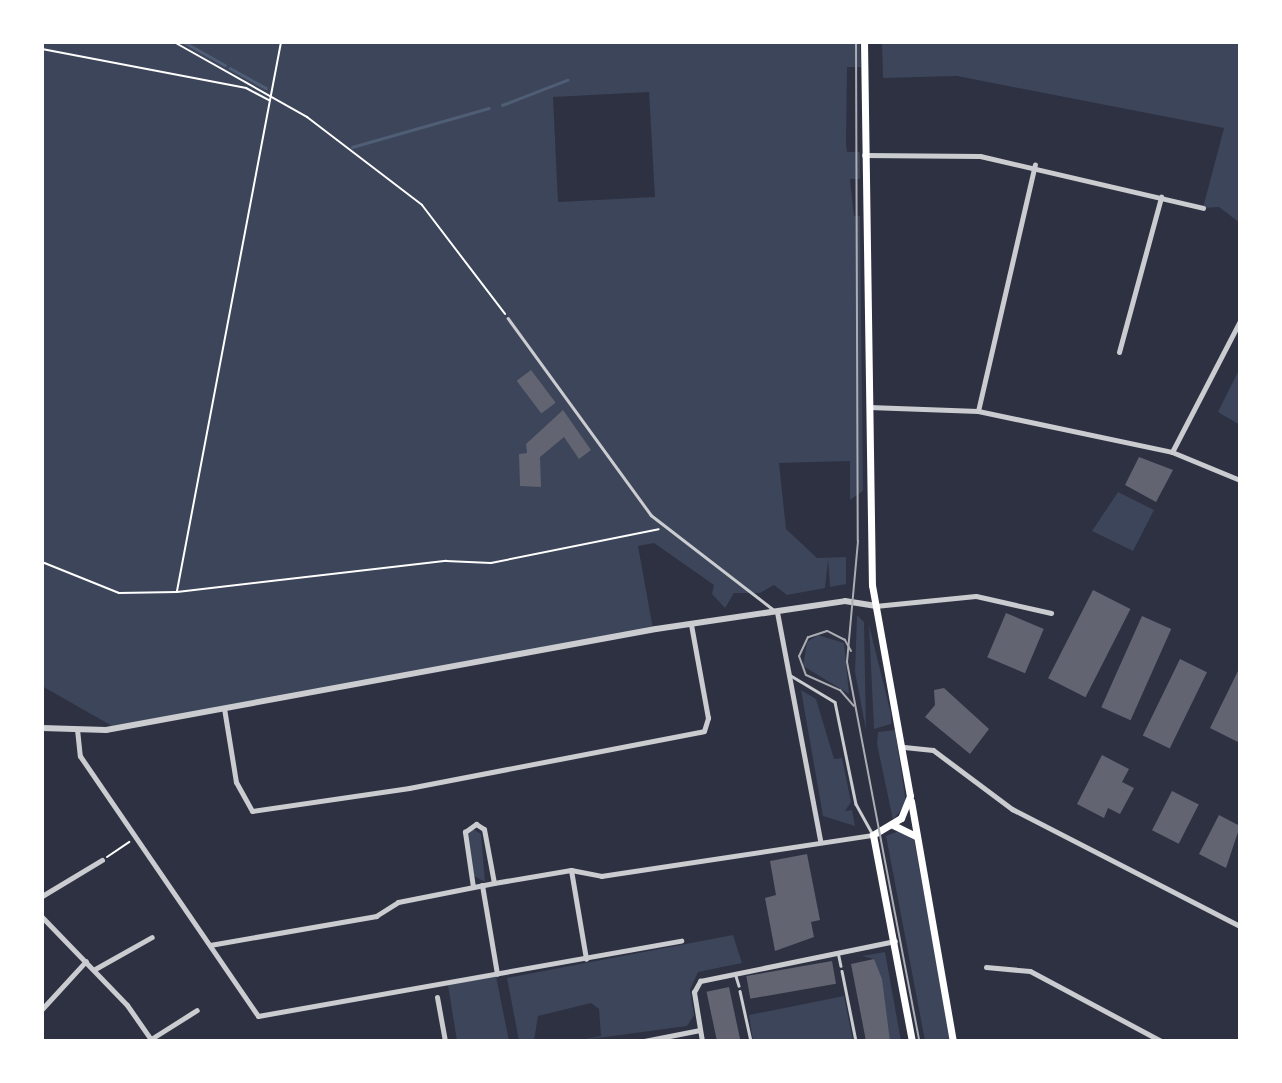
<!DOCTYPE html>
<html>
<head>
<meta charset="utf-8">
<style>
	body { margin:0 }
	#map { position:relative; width:1282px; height:1083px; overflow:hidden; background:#2d3142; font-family:"Golos Text",sans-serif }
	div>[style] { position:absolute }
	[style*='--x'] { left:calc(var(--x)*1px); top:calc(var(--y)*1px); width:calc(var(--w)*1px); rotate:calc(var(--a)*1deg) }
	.green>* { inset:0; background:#3c4559 }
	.stream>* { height:2.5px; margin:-1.25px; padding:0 1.25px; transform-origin:1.25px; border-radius:1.25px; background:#4f5d75 }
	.building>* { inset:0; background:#626471; transform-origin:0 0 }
	.path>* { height:2px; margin:-1px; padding:0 1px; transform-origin:1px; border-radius:1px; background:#fff }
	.service>* { height:2.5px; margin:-1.25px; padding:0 1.25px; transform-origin:1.25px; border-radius:1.25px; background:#caccd0 }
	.minor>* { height:5px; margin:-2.5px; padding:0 2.5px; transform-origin:2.5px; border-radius:2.5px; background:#caccd0 }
	.tertiary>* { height:6px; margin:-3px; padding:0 3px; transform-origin:3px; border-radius:3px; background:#caccd0 }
	.secondary>* { height:7px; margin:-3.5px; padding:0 3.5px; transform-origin:3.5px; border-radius:3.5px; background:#fff }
	.tram>* { height:2px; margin:-1px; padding:0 1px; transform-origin:1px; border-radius:1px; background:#abadb3 }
	span { translate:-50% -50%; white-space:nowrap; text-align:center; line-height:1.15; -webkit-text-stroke:7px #fff; paint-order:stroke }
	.frame { position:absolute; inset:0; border:44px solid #fff; pointer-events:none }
</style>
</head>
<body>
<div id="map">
	<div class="green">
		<i style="clip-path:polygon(evenodd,42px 42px,860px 42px,861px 67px,847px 67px,846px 144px,847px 152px,860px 152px,860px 179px,850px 179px,854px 216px,860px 216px,863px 491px,850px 500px,850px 461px,779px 463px,786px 529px,817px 558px,846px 557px,846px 584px,830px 587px,828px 559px,825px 588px,787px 595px,774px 585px,760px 593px,734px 593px,725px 608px,712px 594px,714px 585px,654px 543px,638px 546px,653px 629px,112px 726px,42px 686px,42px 42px,649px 92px,655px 197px,558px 202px,553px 97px,649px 92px)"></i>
		<i style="clip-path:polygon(882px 42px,1240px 42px,1240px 223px,1219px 207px,1203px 208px,1224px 128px,957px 76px,883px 78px)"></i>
		<i style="clip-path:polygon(1240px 368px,1240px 425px,1218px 412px)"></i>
		<i style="clip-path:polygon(1118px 492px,1154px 510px,1133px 551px,1092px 531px)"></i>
		<i style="clip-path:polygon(857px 615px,864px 622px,866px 730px,855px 672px)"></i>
		<i style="clip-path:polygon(869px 625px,891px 714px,891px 724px,874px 729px)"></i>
		<i style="clip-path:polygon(818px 635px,844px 643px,849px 694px,803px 666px,807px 642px)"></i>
		<i style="clip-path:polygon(801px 690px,816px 699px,834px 759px,842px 758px,851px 802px,845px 811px,852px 810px,855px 826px,823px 816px)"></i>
		<i style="clip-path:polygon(895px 730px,906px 803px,893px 820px,877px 744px,878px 732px)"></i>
		<i style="clip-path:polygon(473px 829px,481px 834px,485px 882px,474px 876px,468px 835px)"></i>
		<i style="clip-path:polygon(899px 831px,914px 839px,951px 1041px,925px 1041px,886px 836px)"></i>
		<i style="clip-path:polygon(733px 935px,742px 963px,698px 972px,690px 990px,694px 1015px,687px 1026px,576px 1041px,601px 1036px,599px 1009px,591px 1003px,538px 1016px,534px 1041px,519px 1041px,507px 978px)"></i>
		<i style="clip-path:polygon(885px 952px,901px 1041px,890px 1041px,874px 959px,862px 956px)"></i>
		<i style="clip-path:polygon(496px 976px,509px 1041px,457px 1041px,448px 985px)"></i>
		<i style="clip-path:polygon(844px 996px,853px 1041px,753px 1041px,749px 1015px)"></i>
	</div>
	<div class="stream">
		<i style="--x:184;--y:42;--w:47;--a:29.3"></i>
		<i style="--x:230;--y:68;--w:41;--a:29.1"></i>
		<i style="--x:502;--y:105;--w:70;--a:-21"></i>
		<i style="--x:352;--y:147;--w:142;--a:-15.9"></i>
	</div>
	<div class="building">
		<i style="left:531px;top:370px;width:41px;height:18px;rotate:53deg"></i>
		<i style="clip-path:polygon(563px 410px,591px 450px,579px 459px,564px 437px,540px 457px,541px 487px,520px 486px,519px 454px,527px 453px,526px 444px)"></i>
		<i style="clip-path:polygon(1139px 457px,1173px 470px,1156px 502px,1125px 485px)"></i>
		<i style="left:1093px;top:590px;width:42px;height:99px;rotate:27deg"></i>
		<i style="left:1006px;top:613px;width:41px;height:48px;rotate:23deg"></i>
		<i style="left:1142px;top:616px;width:32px;height:100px;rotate:24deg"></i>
		<i style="left:1180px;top:659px;width:30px;height:85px;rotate:26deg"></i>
		<i style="clip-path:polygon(1238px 671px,1240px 673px,1240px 743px,1210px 728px)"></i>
		<i style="clip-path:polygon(944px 688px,989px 729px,970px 754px,925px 717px,935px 705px,934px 690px)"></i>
		<i style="clip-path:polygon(1102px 755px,1129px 769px,1122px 782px,1134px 788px,1120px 814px,1108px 808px,1104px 818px,1077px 804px)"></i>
		<i style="left:1172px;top:791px;width:30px;height:44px;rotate:27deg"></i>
		<i style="clip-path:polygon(1219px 815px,1240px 826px,1226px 868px,1199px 854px)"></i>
		<i style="clip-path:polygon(807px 854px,820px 920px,811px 922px,814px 937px,775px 951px,765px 898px,776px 895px,770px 861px)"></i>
		<i style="clip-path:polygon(874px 959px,882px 979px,890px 1041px,866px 1041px,851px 964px)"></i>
		<i style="left:832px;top:961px;width:23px;height:87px;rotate:80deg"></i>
		<i style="left:729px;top:987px;width:55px;height:23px;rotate:78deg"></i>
	</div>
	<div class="path">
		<i style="--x:174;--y:42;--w:153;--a:29.4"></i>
		<i style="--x:307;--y:117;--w:145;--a:37.4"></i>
		<i style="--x:422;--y:205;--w:137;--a:52.7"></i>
		<i style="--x:42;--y:49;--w:208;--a:10.8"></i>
		<i style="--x:246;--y:88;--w:26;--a:28"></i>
		<i style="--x:42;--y:562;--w:83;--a:21.9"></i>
		<i style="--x:119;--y:593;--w:58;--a:-1"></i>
		<i style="--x:177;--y:592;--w:271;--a:-6.6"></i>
		<i style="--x:446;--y:561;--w:45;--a:2.5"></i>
		<i style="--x:491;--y:563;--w:171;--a:-11.4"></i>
		<i style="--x:177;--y:591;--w:559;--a:-79.27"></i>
		<i style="--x:107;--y:857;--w:27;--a:-34"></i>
	</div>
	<div class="service">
		<i style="--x:508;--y:318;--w:243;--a:54"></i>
		<i style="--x:651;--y:515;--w:155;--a:37.7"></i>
		<i style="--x:790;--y:675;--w:52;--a:31"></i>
		<i style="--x:835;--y:702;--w:104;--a:78.4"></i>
		<i style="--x:856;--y:804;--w:35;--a:61"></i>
		<i style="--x:838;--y:952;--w:14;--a:78"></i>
		<i style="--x:842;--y:971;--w:71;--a:78.7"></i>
		<i style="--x:736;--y:976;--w:10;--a:73"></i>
		<i style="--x:740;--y:991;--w:51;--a:77.6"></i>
	</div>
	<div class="minor">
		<i style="--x:864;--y:155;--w:116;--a:0.5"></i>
		<i style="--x:980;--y:156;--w:229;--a:13.1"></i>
		<i style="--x:1119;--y:352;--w:161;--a:-74.8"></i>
		<i style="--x:869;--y:407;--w:109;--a:2.1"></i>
		<i style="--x:978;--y:411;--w:198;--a:11.9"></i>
		<i style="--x:1172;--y:452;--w:74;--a:22.4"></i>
		<i style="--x:978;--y:411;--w:253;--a:-77"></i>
		<i style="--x:1172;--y:452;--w:148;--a:-62.6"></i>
		<i style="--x:875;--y:606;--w:101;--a:-5.7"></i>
		<i style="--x:976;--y:596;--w:77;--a:12.8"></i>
		<i style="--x:777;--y:612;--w:232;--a:79.3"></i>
		<i style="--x:224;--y:708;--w:75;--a:80.8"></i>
		<i style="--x:236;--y:782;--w:33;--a:61"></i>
		<i style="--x:252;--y:811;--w:159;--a:-8.3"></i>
		<i style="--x:409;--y:788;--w:300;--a:-10.9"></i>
		<i style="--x:704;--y:731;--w:14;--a:-73"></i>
		<i style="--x:708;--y:718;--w:96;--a:-100.3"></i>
		<i style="--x:77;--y:729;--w:27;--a:84"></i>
		<i style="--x:80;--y:756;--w:315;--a:55.6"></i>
		<i style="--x:258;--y:1016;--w:430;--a:-10.1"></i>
		<i style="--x:904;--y:747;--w:29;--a:6"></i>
		<i style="--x:933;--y:750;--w:99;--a:36.8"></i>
		<i style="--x:1012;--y:809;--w:256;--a:27.2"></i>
		<i style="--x:571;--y:870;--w:90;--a:80.4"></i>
		<i style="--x:482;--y:885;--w:90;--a:80.4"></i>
		<i style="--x:473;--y:887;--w:56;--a:-98.3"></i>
		<i style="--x:465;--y:832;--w:14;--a:-36"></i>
		<i style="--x:476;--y:824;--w:9;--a:32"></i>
		<i style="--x:484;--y:829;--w:55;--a:79.5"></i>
		<i style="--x:42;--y:896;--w:70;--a:-31"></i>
		<i style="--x:42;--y:917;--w:122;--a:46"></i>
		<i style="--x:127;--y:1005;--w:44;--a:55.2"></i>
		<i style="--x:210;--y:945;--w:169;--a:-9.9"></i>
		<i style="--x:376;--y:916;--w:26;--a:-32"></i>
		<i style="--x:398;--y:902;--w:98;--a:-11.2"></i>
		<i style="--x:494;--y:883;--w:78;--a:-9.6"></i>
		<i style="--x:571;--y:870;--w:31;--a:11"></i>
		<i style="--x:601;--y:876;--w:275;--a:-8.6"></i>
		<i style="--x:986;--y:967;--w:44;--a:5.2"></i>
		<i style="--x:1030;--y:971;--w:149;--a:28.1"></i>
		<i style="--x:95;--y:969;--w:65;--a:-29.3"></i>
		<i style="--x:437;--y:997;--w:45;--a:79.7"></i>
		<i style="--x:42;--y:1009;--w:65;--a:-47.5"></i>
		<i style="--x:151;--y:1039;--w:54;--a:-32.2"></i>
		<i style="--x:644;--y:1041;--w:57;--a:-11.1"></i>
		<i style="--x:702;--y:1041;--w:50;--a:-99.3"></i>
		<i style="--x:694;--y:992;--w:13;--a:-61"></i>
		<i style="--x:700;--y:981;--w:199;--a:-11.6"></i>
	</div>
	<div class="tertiary">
		<i style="--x:42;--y:728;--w:64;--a:1.8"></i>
		<i style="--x:106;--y:730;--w:559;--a:-10.41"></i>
		<i style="--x:656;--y:629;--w:191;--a:-8.4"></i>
		<i style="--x:845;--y:601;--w:30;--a:9"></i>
	</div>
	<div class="secondary">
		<i style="--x:864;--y:42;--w:543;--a:89.16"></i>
		<i style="--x:872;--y:585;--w:214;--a:79.8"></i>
		<i style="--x:910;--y:796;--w:24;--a:112"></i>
		<i style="--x:901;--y:818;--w:33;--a:149"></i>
		<i style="--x:873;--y:835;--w:210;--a:79.3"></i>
		<i style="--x:911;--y:801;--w:244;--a:80.1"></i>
		<i style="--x:893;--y:825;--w:25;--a:26"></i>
	</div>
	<div class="tram">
		<i style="--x:856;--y:42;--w:499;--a:89.8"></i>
		<i style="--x:858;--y:541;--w:121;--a:95.2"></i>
		<i style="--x:847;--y:662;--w:386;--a:79.2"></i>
		<i style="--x:851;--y:651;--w:13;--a:-119"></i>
		<i style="--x:845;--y:640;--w:20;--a:-153"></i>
		<i style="--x:827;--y:631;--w:20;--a:162"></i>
		<i style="--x:808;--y:637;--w:21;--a:115"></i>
		<i style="--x:799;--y:656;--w:20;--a:70"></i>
		<i style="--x:806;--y:675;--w:37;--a:24"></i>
		<i style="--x:840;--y:690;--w:21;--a:49"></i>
	</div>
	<div class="frame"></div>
</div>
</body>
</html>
